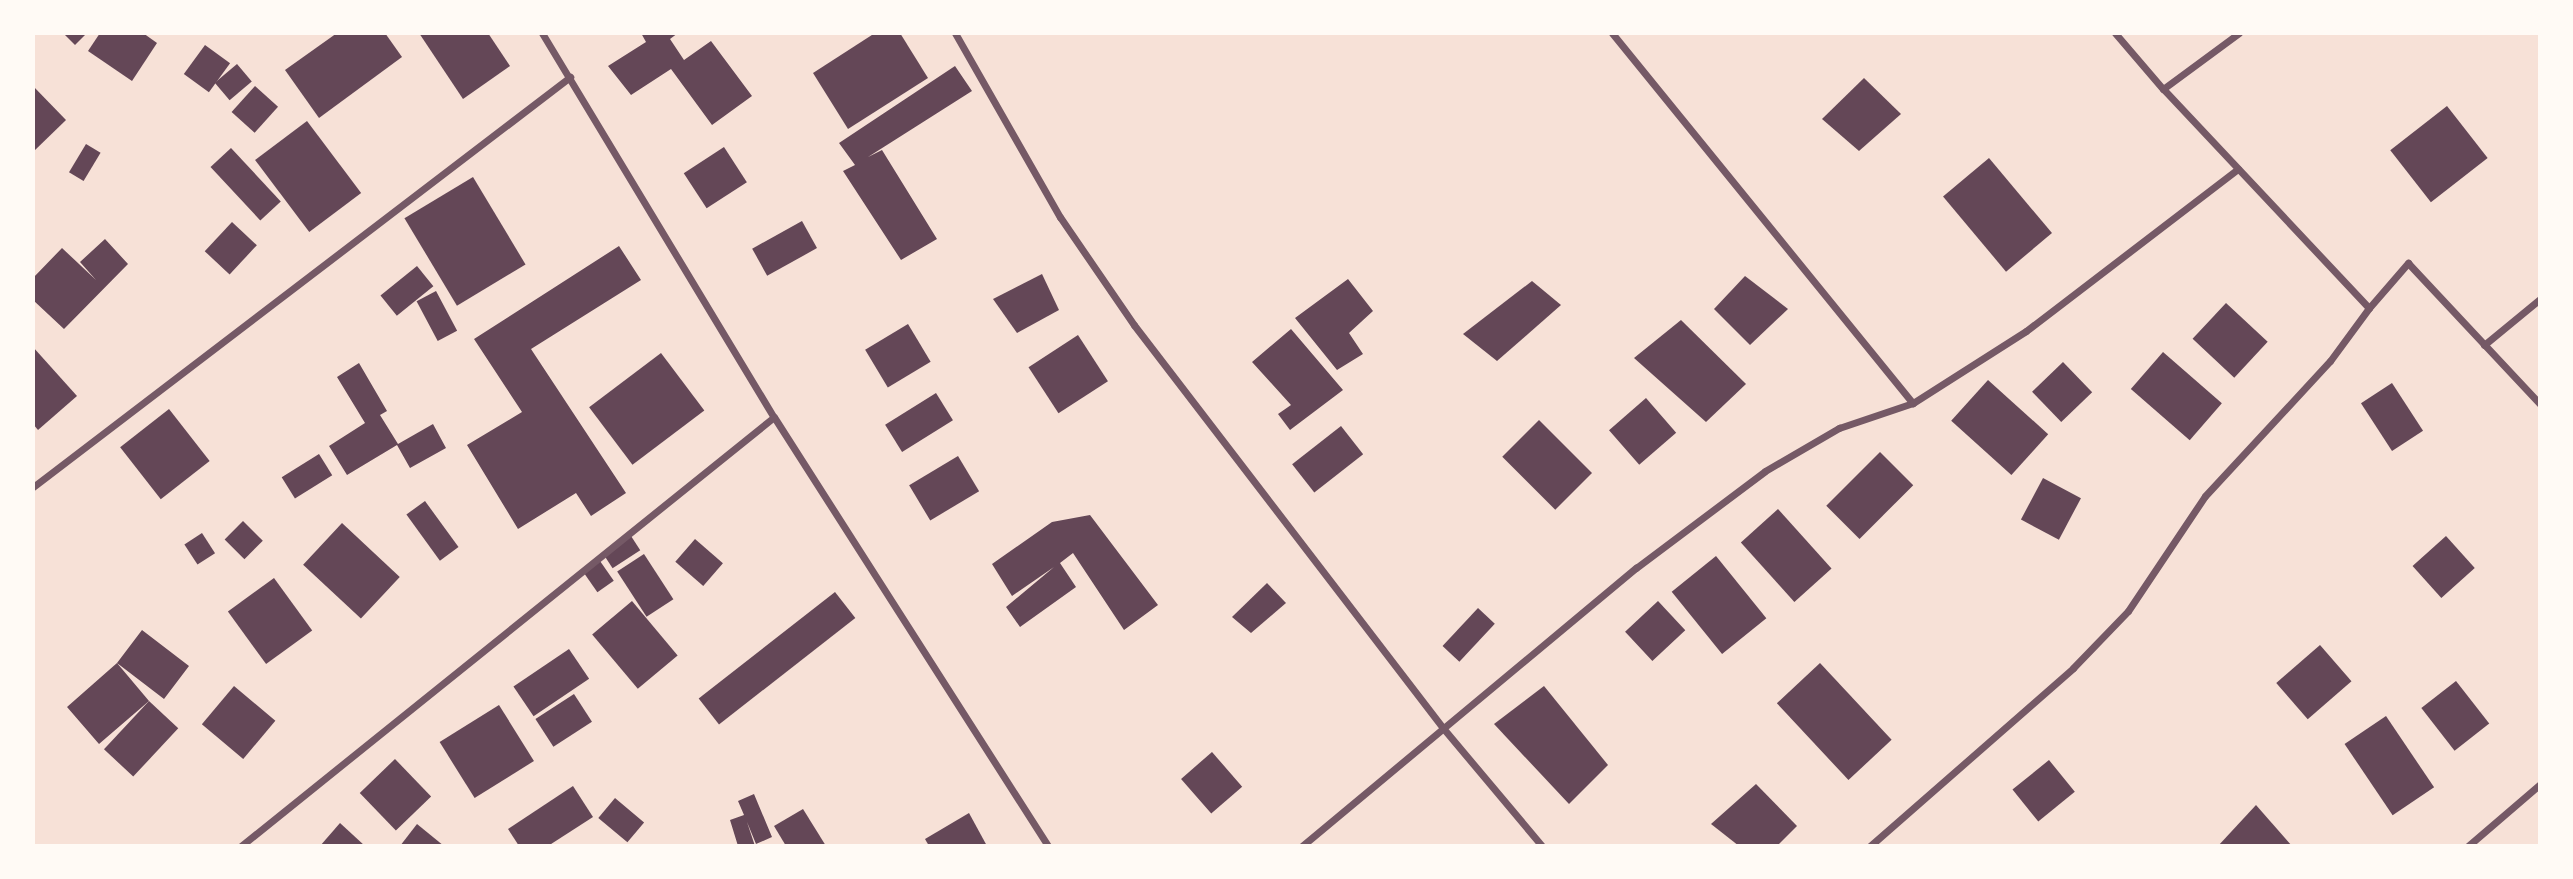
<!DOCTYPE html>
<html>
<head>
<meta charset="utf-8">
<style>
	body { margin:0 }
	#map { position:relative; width:2573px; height:879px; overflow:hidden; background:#f7e1d7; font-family:"Alegreya Sans",sans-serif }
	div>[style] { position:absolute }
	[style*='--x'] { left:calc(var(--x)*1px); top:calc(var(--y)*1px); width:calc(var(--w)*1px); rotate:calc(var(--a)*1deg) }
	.building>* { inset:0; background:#644757; transform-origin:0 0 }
	.minor>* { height:7px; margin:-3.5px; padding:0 3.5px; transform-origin:3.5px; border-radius:3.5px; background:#755966 }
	span { translate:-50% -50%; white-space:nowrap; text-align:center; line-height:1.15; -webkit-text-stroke:7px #fffaf5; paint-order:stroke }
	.frame { position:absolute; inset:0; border:35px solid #fffaf5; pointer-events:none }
</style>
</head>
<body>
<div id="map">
	<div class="building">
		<i style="clip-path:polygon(63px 33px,87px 33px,75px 45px)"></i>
		<i style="clip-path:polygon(100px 33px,143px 33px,157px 43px,132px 81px,88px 51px)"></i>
		<i style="clip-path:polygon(337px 33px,385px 33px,402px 57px,319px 118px,285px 70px)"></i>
		<i style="clip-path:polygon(419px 33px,488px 33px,510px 66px,463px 99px)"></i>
		<i style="clip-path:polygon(641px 33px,678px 33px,670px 39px,684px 60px,711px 41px,752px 96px,712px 125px,671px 69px,631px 95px,608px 66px,646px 42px)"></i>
		<i style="clip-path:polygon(875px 33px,900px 33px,928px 78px,848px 129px,813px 73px)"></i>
		<i style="left:205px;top:45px;width:31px;height:36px;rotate:36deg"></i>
		<i style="left:237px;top:64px;width:23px;height:29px;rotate:50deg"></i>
		<i style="clip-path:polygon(955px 66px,972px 91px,868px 157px,882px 150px,937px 239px,901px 260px,843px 171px,855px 165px,839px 143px)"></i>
		<i style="clip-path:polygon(1864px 78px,1901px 114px,1859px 151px,1822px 119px)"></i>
		<i style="clip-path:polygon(33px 86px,66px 120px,33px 152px)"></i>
		<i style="left:255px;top:86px;width:31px;height:35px;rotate:42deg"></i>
		<i style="left:2447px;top:106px;width:66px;height:72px;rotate:52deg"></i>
		<i style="left:307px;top:121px;width:90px;height:65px;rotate:53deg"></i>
		<i style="left:86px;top:144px;width:17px;height:33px;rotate:31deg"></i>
		<i style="left:724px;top:147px;width:42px;height:48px;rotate:57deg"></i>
		<i style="left:231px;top:148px;width:73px;height:28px;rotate:47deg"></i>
		<i style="left:1989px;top:158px;width:98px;height:60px;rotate:50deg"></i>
		<i style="left:473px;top:177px;width:102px;height:80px;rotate:59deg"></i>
		<i style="left:802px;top:221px;width:31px;height:57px;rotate:61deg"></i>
		<i style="left:232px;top:222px;width:34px;height:40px;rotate:43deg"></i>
		<i style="clip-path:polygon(105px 239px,128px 264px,64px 329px,33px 300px,33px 278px,62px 248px,96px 280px,80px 262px)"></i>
		<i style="clip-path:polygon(619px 246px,641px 280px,531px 349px,626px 493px,591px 516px,576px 493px,518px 529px,467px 445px,522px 412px,474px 339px)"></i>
		<i style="left:417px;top:266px;width:26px;height:47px;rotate:51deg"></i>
		<i style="clip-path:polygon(1042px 274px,1059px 310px,1017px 333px,993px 299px)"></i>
		<i style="clip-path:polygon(1745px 276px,1788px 309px,1750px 345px,1714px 309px)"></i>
		<i style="clip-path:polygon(1348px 279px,1373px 311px,1349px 333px,1363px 354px,1337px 370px,1295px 318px)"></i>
		<i style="clip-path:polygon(1532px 281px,1561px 305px,1497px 361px,1463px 334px)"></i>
		<i style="left:436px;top:291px;width:45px;height:22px;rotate:62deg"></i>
		<i style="left:2226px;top:303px;width:57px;height:49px;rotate:43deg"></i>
		<i style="clip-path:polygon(1681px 320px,1746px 384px,1706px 422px,1634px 358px)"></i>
		<i style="left:908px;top:324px;width:44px;height:50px;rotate:59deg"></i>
		<i style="clip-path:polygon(1291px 329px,1343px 390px,1290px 430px,1278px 414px,1291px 405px,1252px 362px)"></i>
		<i style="left:1078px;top:335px;width:55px;height:59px;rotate:57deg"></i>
		<i style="clip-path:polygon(33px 347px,77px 396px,38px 430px,33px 424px)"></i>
		<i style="left:2163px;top:352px;width:78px;height:49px;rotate:41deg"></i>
		<i style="left:661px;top:353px;width:72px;height:90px;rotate:53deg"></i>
		<i style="left:2063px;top:362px;width:42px;height:43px;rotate:46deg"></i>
		<i style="clip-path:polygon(359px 363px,387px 411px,380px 415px,398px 444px,433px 424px,446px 448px,410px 468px,397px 445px,347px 475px,329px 446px,365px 423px,337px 377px)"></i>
		<i style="left:1988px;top:380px;width:81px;height:55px;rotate:42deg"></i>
		<i style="left:2392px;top:383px;width:57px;height:37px;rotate:57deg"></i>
		<i style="left:936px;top:393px;width:32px;height:60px;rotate:58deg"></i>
		<i style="left:1646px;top:398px;width:46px;height:49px;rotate:49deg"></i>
		<i style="left:169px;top:409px;width:66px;height:62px;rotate:52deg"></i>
		<i style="left:1539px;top:420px;width:75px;height:52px;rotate:45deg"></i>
		<i style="left:1341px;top:426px;width:36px;height:62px;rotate:52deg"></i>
		<i style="left:1880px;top:452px;width:47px;height:76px;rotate:45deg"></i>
		<i style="left:319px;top:454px;width:25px;height:44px;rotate:58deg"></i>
		<i style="left:958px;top:456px;width:41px;height:57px;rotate:59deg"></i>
		<i style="left:2043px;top:478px;width:43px;height:47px;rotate:28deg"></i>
		<i style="left:425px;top:501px;width:57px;height:23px;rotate:54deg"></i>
		<i style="left:1778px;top:509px;width:80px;height:50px;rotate:48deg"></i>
		<i style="clip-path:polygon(1090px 515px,1158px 605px,1124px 630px,1073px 553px,1060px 563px,1076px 587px,1020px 627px,1006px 607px,1054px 567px,1012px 596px,992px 564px,1052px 522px)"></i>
		<i style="left:243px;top:521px;width:28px;height:26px;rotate:45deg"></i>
		<i style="left:342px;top:523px;width:79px;height:57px;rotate:43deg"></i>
		<i style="left:202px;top:533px;width:24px;height:21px;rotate:57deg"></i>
		<i style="left:631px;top:536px;width:17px;height:33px;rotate:57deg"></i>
		<i style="left:2446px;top:536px;width:43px;height:45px;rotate:48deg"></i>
		<i style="left:695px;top:539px;width:37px;height:30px;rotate:41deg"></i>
		<i style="left:644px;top:554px;width:54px;height:32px;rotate:57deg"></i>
		<i style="left:1716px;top:556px;width:80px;height:57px;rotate:51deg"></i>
		<i style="left:600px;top:561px;width:24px;height:20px;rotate:55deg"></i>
		<i style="left:274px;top:578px;width:65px;height:57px;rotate:54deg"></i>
		<i style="clip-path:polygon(1267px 583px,1286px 603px,1251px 633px,1232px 617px)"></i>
		<i style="left:835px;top:592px;width:33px;height:173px;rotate:52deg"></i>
		<i style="left:632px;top:601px;width:71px;height:52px;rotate:50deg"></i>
		<i style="left:1658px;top:601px;width:40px;height:45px;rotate:47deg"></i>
		<i style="left:1478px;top:608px;width:23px;height:52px;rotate:43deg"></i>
		<i style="clip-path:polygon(142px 630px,189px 666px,164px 699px,117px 663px,149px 701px,99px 744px,67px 707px,117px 663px)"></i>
		<i style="left:2320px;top:645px;width:48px;height:58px;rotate:49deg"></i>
		<i style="left:569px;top:649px;width:36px;height:67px;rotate:56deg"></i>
		<i style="left:1820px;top:663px;width:105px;height:59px;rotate:47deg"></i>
		<i style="left:2456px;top:681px;width:54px;height:44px;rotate:52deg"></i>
		<i style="left:234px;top:686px;width:54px;height:50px;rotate:40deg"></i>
		<i style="clip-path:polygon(1544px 686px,1608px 765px,1569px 804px,1494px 724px)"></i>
		<i style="left:574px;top:694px;width:33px;height:46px;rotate:57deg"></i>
		<i style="left:149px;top:701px;width:40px;height:66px;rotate:43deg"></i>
		<i style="left:499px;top:705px;width:66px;height:70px;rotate:58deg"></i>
		<i style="left:2386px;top:716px;width:86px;height:50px;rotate:56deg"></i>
		<i style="left:1212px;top:752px;width:46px;height:41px;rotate:49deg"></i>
		<i style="left:395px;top:759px;width:52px;height:49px;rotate:46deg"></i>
		<i style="left:2049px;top:760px;width:41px;height:47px;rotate:51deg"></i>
		<i style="clip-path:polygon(1756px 784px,1797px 826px,1777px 846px,1739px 846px,1711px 824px)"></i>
		<i style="clip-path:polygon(573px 786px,593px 817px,548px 846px,519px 846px,508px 829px)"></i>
		<i style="clip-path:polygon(754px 794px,772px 837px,756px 844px,747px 822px,755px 846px,738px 846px,730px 820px,744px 815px,738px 801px)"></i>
		<i style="left:615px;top:798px;width:38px;height:26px;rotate:40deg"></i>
		<i style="clip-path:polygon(2256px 805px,2292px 846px,2218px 846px)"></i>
		<i style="clip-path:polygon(803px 809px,826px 846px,786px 846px,774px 826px)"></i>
		<i style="clip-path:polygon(969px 813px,987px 846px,929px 846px,925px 839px)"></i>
		<i style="clip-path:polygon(340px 823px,365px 846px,320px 846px)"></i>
		<i style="clip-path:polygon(417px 824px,444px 846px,400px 846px)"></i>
	</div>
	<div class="minor">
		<i style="--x:542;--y:33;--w:449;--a:58.9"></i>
		<i style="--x:774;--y:417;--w:509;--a:57.43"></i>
		<i style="--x:955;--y:33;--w:212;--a:60.3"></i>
		<i style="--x:1060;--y:217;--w:131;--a:55.6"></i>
		<i style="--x:1134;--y:325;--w:508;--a:52.52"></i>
		<i style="--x:1443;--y:728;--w:154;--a:50"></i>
		<i style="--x:1612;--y:33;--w:477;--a:50.9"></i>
		<i style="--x:2115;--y:33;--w:74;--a:49.4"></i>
		<i style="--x:2163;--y:89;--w:94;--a:-36.4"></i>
		<i style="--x:2369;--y:308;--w:60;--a:-49.1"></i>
		<i style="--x:2408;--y:263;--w:193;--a:46.9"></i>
		<i style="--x:2484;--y:345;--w:72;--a:-39.4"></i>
		<i style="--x:33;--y:487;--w:676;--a:-37.36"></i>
		<i style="--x:241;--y:846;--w:684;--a:-38.83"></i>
		<i style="--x:1302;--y:846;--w:435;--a:-39.8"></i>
		<i style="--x:1636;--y:568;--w:161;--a:-36.9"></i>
		<i style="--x:1765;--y:471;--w:86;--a:-30.2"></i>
		<i style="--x:1839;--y:428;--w:78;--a:-18.7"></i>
		<i style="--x:1913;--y:403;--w:134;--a:-32.5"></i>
		<i style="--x:2026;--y:331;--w:267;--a:-37.4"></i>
		<i style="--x:1870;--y:846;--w:270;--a:-41.2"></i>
		<i style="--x:2073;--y:668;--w:79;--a:-46"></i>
		<i style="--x:2128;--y:611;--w:138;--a:-56.2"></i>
		<i style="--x:2205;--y:496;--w:184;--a:-47.2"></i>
		<i style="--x:2330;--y:361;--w:66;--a:-53.7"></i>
		<i style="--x:2369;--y:308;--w:301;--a:-133.2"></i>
		<i style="--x:2468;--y:846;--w:95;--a:-40.7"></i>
	</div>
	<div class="frame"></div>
</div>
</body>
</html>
